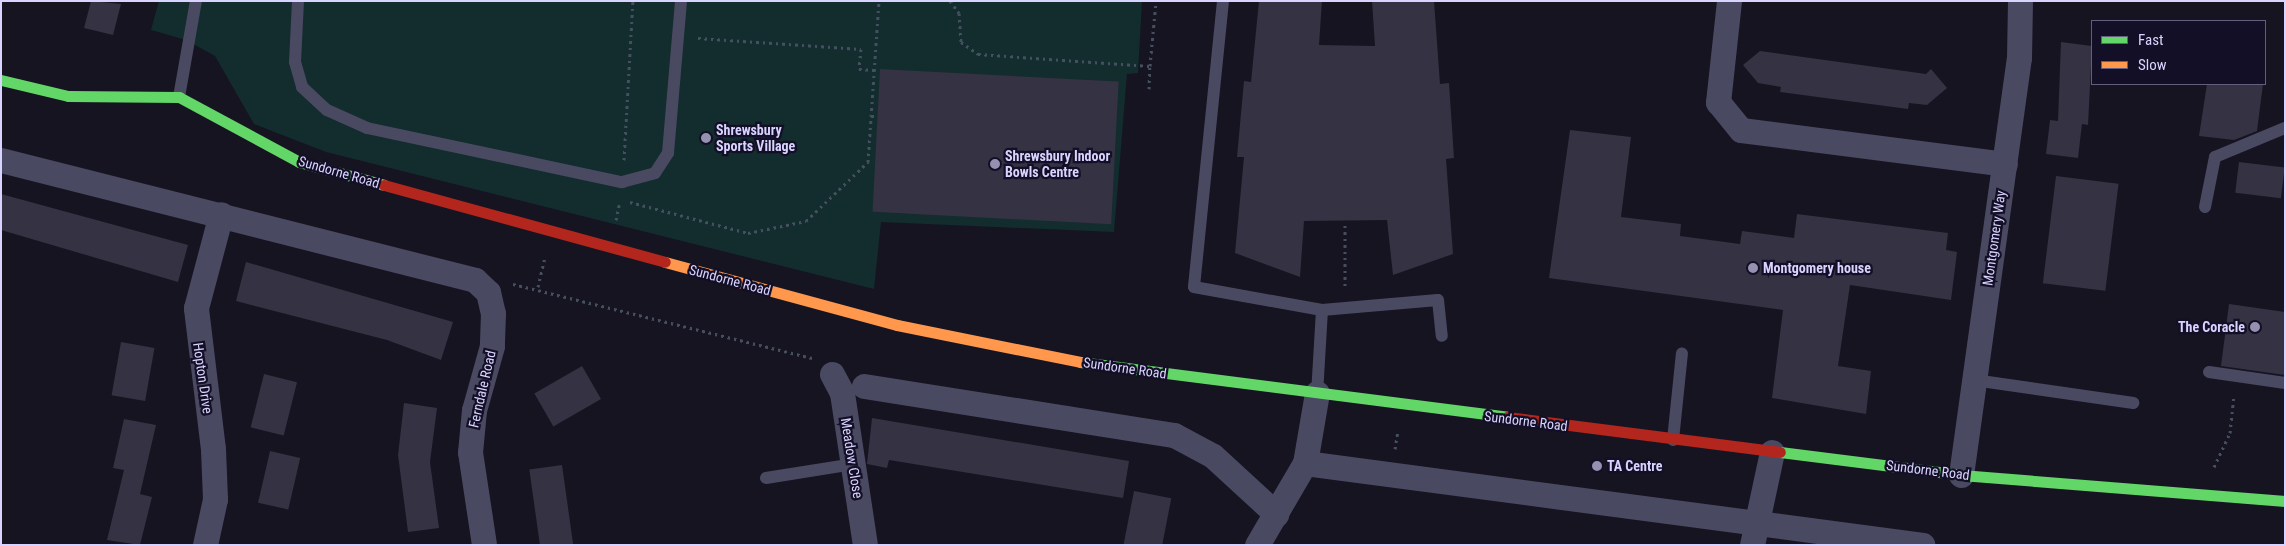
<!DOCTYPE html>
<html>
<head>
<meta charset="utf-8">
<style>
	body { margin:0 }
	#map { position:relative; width:2286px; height:546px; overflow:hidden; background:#161421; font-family:"Roboto Condensed",sans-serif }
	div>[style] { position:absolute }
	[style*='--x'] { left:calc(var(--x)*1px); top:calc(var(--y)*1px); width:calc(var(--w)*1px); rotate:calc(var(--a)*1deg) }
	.green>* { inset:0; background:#132c2d }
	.building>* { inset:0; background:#343243; transform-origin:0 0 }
	.path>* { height:3px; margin-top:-1.5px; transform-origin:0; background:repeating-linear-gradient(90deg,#44505f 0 2.5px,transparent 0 6.5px) }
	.lane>* { height:12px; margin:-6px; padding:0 6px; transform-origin:6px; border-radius:6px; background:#4a4962 }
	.street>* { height:25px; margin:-12.5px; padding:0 12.5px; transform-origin:12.5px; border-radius:12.5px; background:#4a4962 }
	.fast>* { height:11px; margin:-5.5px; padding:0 5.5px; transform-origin:5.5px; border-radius:5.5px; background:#63d668 }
	.slow>* { height:11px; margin:-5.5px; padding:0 5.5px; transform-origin:5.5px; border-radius:5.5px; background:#ff974d }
	.jam>* { height:11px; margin:-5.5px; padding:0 5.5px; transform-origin:5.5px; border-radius:5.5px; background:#b3261e }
	.dots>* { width:14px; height:14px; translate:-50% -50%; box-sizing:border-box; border:2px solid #130f26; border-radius:50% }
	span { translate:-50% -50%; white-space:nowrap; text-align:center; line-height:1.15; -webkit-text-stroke:4.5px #130f26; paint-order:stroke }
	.poi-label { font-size:14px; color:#d9d4ff; font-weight:700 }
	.left { translate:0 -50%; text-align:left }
	.right { translate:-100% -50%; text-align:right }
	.street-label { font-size:14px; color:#d9d4ff }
	.frame { position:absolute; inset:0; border:2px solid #d9d4ff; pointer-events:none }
	.legend { position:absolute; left:2091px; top:20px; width:175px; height:65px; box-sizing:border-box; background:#130f26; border:1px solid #625e7d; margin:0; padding:6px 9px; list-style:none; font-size:15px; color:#d9d4ff }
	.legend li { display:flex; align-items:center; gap:10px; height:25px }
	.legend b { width:25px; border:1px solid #625e7d }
</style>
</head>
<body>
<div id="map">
	<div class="green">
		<i style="clip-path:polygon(159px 1px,1142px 1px,1138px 73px,1127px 74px,1114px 232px,881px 222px,874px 289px,326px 152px,254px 124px,215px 56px,186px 40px,151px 30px)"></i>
	</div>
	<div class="building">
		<i style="clip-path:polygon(91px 1px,121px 4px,113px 35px,84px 28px)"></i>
		<i style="clip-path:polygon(1259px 1px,1322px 1px,1319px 45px,1375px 46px,1372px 1px,1434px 1px,1440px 84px,1449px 83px,1454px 158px,1446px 159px,1453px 254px,1393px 275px,1387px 220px,1304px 221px,1300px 277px,1235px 253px,1244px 157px,1237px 157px,1244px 81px,1251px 82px)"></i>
		<i style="clip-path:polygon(2061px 42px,2092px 46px,2088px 125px,2082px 124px,2078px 158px,2046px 154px,2050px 120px,2058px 121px)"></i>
		<i style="clip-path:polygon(1760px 51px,1926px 74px,1931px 69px,1947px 88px,1927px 105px,1909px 103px,1908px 109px,1780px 92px,1781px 87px,1758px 83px,1743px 65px)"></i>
		<i style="left:880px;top:69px;width:239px;height:143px;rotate:3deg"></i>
		<i style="clip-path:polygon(2207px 84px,2263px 84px,2257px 131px,2234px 140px,2199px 136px)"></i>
		<i style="clip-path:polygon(1570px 130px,1631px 137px,1621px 217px,1681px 224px,1680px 236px,1740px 244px,1742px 231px,1794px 238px,1797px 214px,1948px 233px,1946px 250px,1957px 252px,1951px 300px,1850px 285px,1838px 366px,1871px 371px,1866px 414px,1772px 398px,1783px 310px,1549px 278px)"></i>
		<i style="left:2239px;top:162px;width:46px;height:31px;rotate:7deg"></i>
		<i style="left:2056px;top:176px;width:63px;height:108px;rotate:7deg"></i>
		<i style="clip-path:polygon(1px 194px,188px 245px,178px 282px,1px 230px)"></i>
		<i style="clip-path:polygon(246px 262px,453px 322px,441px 360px,387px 340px,236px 301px)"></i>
		<i style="clip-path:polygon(2229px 304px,2285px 312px,2285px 375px,2221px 366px)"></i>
		<i style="left:121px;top:342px;width:34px;height:54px;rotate:10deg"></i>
		<i style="left:582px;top:366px;width:38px;height:55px;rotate:60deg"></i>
		<i style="left:264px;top:374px;width:34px;height:55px;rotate:14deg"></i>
		<i style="clip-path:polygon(404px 403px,437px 408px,430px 462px,439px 528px,408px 532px,398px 455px)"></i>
		<i style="clip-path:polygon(872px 418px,1129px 461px,1123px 498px,889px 460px,887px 468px,867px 464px)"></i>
		<i style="clip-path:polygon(124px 419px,156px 425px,140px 494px,152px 497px,140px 545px,107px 540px,124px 470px,113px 468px)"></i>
		<i style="left:270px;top:451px;width:31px;height:53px;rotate:13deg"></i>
		<i style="left:562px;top:465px;width:81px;height:33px;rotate:82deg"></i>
		<i style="left:1134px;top:491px;width:38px;height:55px;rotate:11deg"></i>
	</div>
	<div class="path">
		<i style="--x:950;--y:1;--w:15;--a:53"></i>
		<i style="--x:959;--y:13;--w:29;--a:86"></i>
		<i style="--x:961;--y:42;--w:21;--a:35"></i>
		<i style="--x:978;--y:54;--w:172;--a:4"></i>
		<i style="--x:1150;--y:66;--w:65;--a:-84.7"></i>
		<i style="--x:698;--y:38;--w:163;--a:3.9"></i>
		<i style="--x:861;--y:49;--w:20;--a:96"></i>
		<i style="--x:859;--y:69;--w:15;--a:4"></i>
		<i style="--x:1149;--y:89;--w:23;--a:-88"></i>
		<i style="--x:871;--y:116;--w:7;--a:0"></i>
		<i style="--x:624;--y:160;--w:159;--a:-86.8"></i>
		<i style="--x:630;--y:202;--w:122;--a:14.7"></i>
		<i style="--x:748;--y:233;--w:59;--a:-11.7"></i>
		<i style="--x:806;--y:221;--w:86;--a:-43.6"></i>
		<i style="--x:868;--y:162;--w:161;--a:-86.1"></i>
		<i style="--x:616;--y:220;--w:19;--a:-78"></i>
		<i style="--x:1345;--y:225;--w:64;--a:90"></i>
		<i style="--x:513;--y:284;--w:308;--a:13.9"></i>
		<i style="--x:538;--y:287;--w:32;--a:-77"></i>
		<i style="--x:1395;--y:449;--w:19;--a:-81"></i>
		<i style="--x:2214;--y:467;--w:38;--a:-65"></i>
		<i style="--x:2230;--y:433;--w:38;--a:-84"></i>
	</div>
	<div class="lane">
		<i style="--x:298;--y:1;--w:61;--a:92.8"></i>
		<i style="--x:295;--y:62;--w:26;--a:74"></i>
		<i style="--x:302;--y:87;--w:34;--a:43"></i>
		<i style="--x:327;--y:110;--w:44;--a:24.2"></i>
		<i style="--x:367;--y:128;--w:261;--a:12"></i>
		<i style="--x:622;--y:182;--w:34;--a:-15"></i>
		<i style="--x:655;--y:173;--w:24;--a:-57"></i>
		<i style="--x:668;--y:153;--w:153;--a:-85.1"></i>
		<i style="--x:1223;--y:1;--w:287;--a:95.8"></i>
		<i style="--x:1194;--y:287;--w:130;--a:10.2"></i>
		<i style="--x:1322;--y:310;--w:83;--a:93.4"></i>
		<i style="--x:179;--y:97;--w:97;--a:-80"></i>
		<i style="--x:2205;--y:207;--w:51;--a:-78.7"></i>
		<i style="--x:2215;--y:157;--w:76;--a:-22.5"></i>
		<i style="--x:1322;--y:310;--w:116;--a:-4.9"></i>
		<i style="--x:1438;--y:300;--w:36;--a:84"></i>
		<i style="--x:2209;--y:372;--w:77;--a:8.2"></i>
		<i style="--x:1974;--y:380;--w:161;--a:8.2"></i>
		<i style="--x:1673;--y:440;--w:87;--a:-84.1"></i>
		<i style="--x:766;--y:478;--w:88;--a:-9.1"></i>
	</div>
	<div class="street">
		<i style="--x:1729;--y:1;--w:102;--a:96.2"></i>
		<i style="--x:1718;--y:102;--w:36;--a:51"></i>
		<i style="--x:1741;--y:130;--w:266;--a:7.3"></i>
		<i style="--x:1;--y:160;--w:489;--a:14.2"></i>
		<i style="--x:475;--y:280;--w:18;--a:43"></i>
		<i style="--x:488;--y:292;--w:22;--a:77"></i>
		<i style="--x:493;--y:313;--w:33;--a:92"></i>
		<i style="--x:492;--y:346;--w:66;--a:105.7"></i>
		<i style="--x:474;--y:410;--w:42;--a:95.4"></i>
		<i style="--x:470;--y:452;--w:94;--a:81.4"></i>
		<i style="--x:832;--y:374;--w:21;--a:62"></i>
		<i style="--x:842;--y:393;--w:154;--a:81.4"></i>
		<i style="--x:864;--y:386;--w:314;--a:9"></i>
		<i style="--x:1174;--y:435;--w:44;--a:28.3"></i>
		<i style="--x:1213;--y:456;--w:86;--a:42.6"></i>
		<i style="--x:1305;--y:463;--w:623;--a:7.56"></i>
		<i style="--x:1961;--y:475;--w:421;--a:-82.1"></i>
		<i style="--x:2019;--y:58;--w:57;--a:-89"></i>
		<i style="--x:205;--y:545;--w:47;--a:-77.7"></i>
		<i style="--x:215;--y:499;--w:50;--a:-92.3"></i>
		<i style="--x:213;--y:449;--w:142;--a:-96.9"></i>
		<i style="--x:196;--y:308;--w:97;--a:-75.1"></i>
		<i style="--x:1257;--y:545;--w:95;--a:-59.7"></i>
		<i style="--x:1305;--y:463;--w:71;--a:-80.3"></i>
		<i style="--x:1752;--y:545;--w:95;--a:-77.9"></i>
	</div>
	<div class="fast">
		<i style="--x:1;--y:80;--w:69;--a:13.4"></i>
		<i style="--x:68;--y:96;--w:111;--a:0.5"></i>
		<i style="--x:179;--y:97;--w:136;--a:28.4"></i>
		<i style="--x:299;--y:162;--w:88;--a:15.1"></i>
		<i style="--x:1080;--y:362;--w:431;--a:7.3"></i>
		<i style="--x:1780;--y:452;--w:182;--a:7.2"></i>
		<i style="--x:1961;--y:475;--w:325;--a:4.6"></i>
	</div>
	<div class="slow">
		<i style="--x:665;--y:262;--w:240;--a:15.2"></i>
		<i style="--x:897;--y:325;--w:187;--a:11.4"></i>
	</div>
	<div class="jam">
		<i style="--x:384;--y:185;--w:291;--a:15.3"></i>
		<i style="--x:1507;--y:417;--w:275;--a:7.3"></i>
	</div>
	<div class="dots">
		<i style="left:706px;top:138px;background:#9591b1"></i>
		<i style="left:995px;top:164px;background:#9591b1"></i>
		<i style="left:1753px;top:268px;background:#9591b1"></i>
		<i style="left:2255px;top:327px;background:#9591b1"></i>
		<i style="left:1597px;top:466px;background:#9591b1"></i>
	</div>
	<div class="poi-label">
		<span class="left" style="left:716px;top:138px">Shrewsbury<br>Sports Village</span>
		<span class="left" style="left:1005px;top:164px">Shrewsbury Indoor<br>Bowls Centre</span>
		<span class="left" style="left:1763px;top:268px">Montgomery house</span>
		<span class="right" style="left:2245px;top:327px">The Coracle</span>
		<span class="left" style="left:1607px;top:466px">TA Centre</span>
	</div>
	<div class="street-label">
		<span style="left:339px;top:172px;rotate:16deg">Sundorne Road</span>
		<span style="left:1994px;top:238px;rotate:-82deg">Montgomery Way</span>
		<span style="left:730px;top:280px;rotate:15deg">Sundorne Road</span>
		<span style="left:1125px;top:368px;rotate:8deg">Sundorne Road</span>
		<span style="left:203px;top:378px;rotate:82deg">Hopton Drive</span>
		<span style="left:482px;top:389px;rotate:-77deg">Ferndale Road</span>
		<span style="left:1526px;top:421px;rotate:7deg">Sundorne Road</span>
		<span style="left:852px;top:458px;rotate:81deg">Meadow Close</span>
		<span style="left:1928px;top:470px;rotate:7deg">Sundorne Road</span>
	</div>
	<div class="frame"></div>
	<ul class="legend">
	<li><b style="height:6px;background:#63d668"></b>Fast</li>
	<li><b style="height:6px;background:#ff974d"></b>Slow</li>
	</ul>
</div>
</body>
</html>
